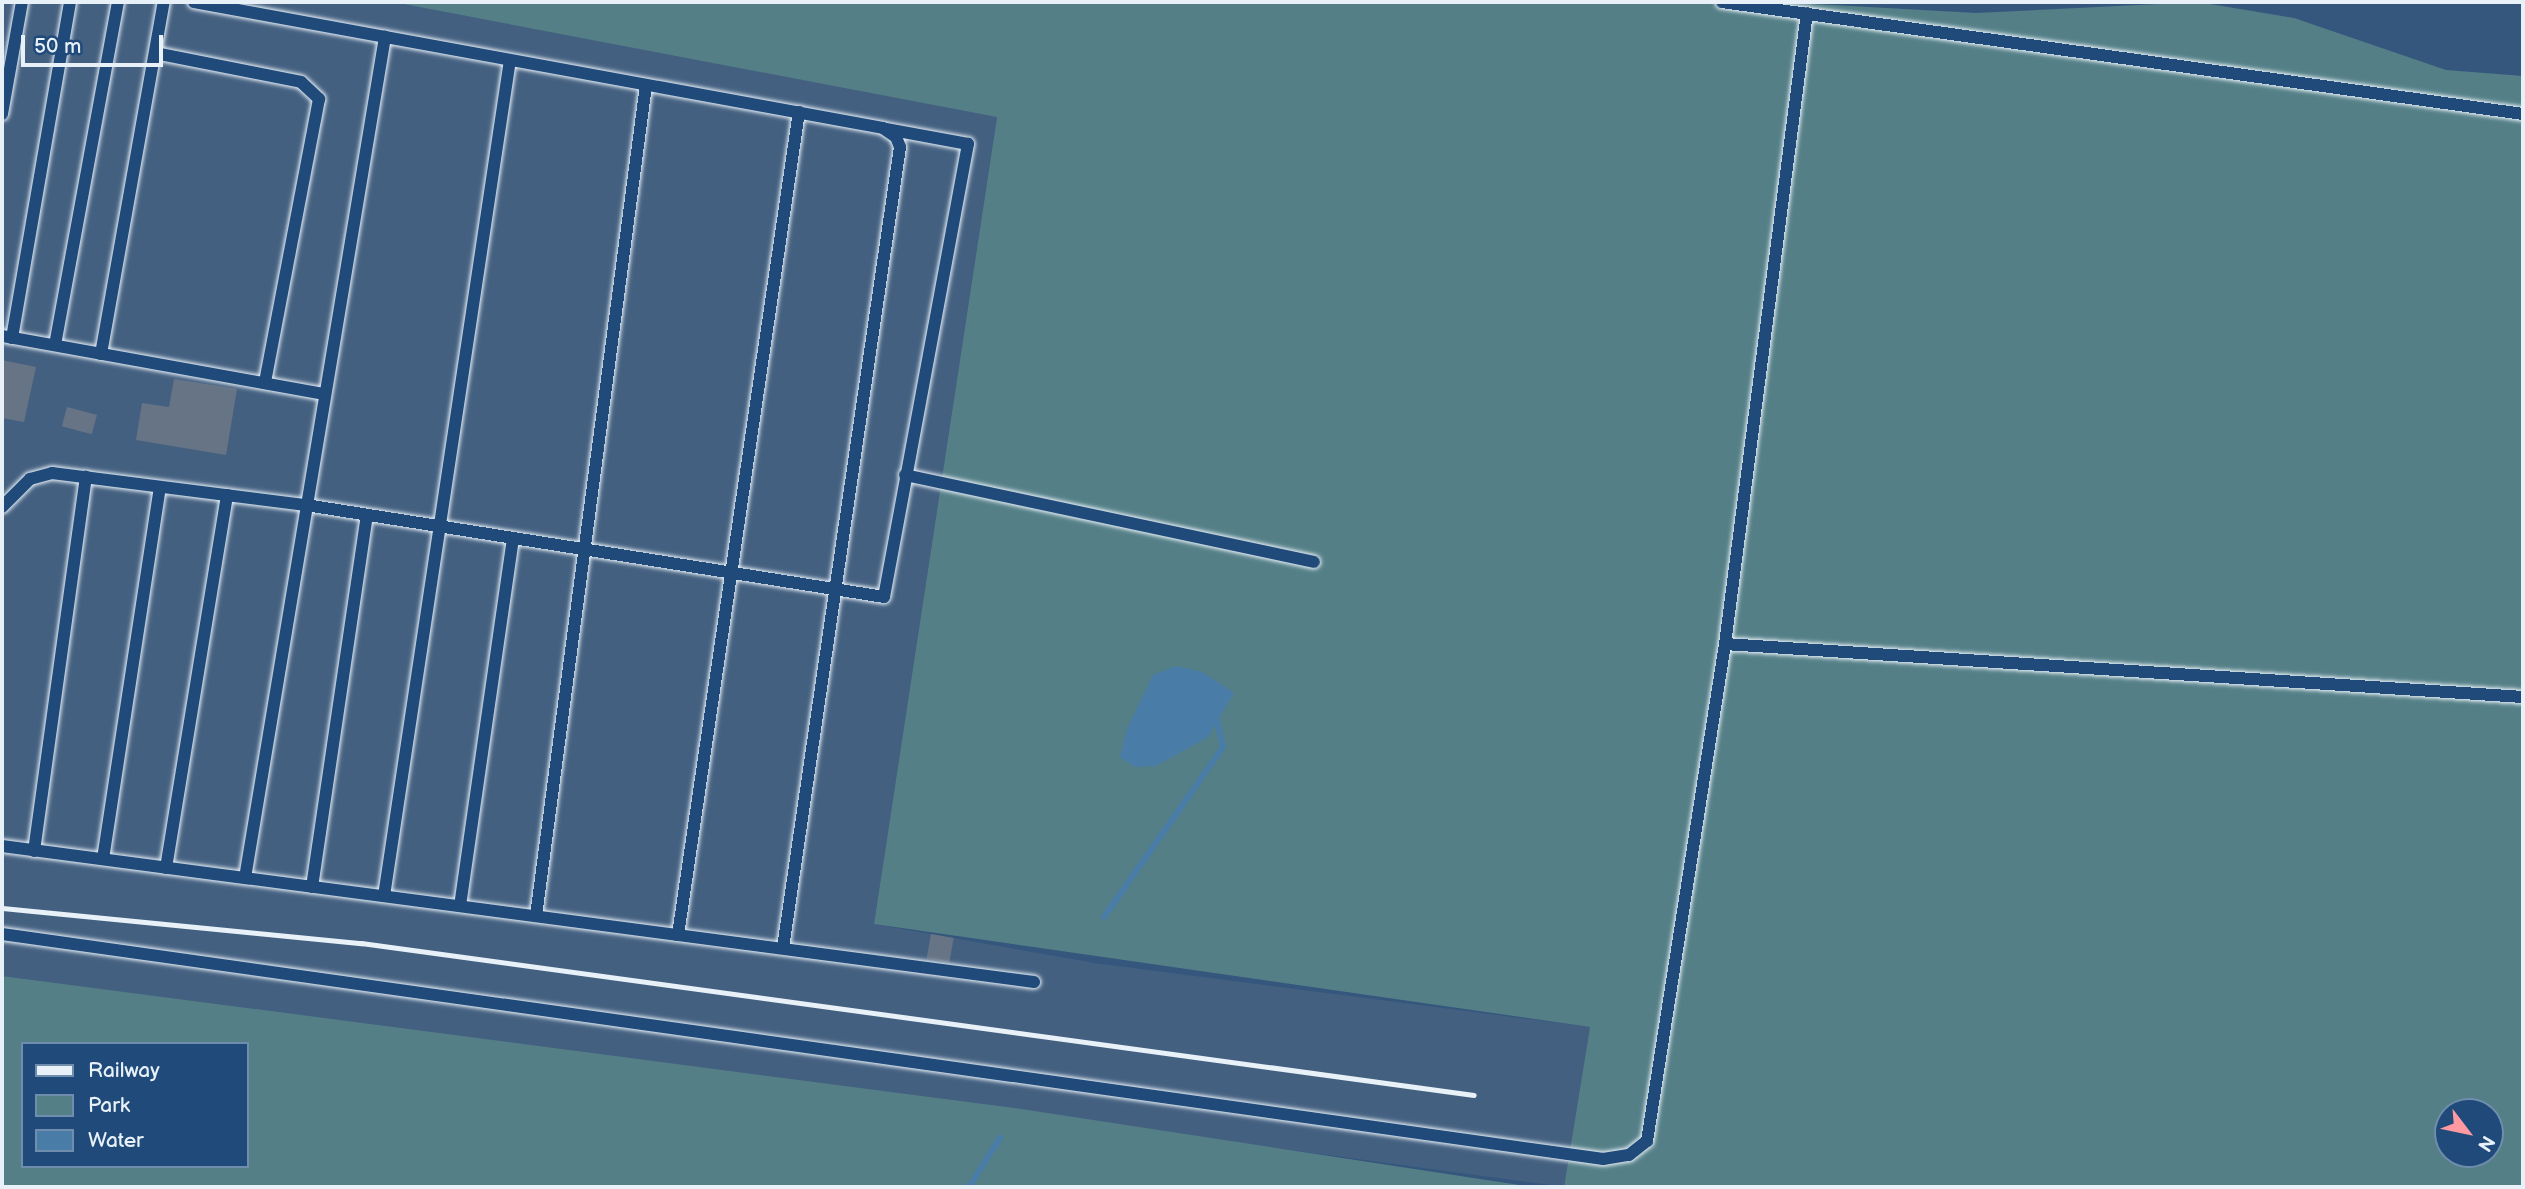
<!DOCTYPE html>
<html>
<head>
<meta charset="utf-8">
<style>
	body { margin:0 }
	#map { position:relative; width:2525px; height:1189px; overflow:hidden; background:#35577e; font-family:"Balsamiq Sans",sans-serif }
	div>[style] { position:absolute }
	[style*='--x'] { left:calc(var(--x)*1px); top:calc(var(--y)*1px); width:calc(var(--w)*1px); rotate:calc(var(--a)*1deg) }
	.built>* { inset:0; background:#446080 }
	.green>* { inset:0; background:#547f87 }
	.water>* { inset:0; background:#497ca6 }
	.stream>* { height:6px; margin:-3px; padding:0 3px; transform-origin:3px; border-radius:3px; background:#497ca6 }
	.building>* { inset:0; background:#677486; transform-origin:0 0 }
	.roads { filter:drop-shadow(0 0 2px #e8f1f8) drop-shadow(0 0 2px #e8f1f8) }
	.service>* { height:12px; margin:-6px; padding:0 6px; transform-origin:6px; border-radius:6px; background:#1f4a7a }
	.rail>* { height:5px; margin:-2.5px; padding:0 2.5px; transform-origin:2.5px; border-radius:2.5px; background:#e8f1f8 }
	span { translate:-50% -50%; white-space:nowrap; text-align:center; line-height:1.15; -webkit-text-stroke:5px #1f4a7a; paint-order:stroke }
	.frame { position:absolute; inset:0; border:4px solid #e8f1f8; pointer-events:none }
	.legend { position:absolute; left:21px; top:1042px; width:228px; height:126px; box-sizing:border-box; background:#1f4a7a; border:2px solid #6f8dac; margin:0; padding:9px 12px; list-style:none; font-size:21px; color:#e8f1f8 }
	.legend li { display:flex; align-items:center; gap:14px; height:35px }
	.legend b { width:35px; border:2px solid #6f8dac }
	.north { position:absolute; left:2434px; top:1098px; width:70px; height:70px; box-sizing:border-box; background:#1f4a7a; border:2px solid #6f8dac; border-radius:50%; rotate:122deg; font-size:19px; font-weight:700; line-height:28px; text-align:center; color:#e8f1f8 }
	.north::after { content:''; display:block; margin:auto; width:24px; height:32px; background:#ff9aa2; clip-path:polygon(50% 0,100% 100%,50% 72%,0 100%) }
	.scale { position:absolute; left:21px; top:35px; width:142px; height:32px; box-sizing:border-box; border:4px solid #e8f1f8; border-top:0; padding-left:9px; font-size:21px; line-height:24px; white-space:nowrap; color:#e8f1f8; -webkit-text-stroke:5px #1f4a7a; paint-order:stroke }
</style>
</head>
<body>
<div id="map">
	<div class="built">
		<i style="clip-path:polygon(2px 2px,393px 2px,997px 116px,874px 924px,1094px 963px,1590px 1027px,1564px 1187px,2px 976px)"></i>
	</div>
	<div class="green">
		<i style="clip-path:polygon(evenodd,393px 2px,1779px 2px,1976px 13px,2198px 2px,2294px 18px,2446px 70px,2523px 76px,2523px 1187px,1564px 1187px,1590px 1027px,874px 924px,997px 117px,393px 2px,2448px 1112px,2490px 1112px,2490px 1154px,2448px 1154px,2448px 1112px)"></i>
		<i style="clip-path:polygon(evenodd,2px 976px,1014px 1108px,1533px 1187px,2px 1187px,2px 976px,23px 1044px,247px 1044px,247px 1166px,23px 1166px,23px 1044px)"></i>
	</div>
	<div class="water">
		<i style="clip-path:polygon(1176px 666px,1202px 672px,1234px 693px,1208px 737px,1156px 766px,1135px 767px,1120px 757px,1127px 729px,1153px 675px)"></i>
	</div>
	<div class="stream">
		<i style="--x:1104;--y:917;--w:208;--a:-55"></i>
		<i style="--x:1223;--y:747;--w:27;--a:-103"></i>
		<i style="--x:969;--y:1187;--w:58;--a:-57.7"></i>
	</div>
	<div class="building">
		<i style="clip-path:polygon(2px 360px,36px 367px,24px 422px,2px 418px)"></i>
		<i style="clip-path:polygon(174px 379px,237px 389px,226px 455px,136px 440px,142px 403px,169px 407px)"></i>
		<i style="left:67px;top:407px;width:31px;height:20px;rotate:15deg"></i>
		<i style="left:931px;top:934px;width:23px;height:25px;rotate:10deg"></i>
	</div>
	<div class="roads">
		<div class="service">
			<i style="--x:194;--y:2;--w:700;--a:10.36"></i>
			<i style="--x:883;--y:128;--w:16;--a:35"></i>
			<i style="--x:896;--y:137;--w:11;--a:68"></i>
			<i style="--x:900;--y:147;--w:809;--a:98.31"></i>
			<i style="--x:1722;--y:2;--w:809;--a:7.96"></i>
			<i style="--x:155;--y:53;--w:149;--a:11.2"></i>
			<i style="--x:301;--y:82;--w:25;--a:43"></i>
			<i style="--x:319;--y:99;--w:289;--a:100.8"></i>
			<i style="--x:2;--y:114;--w:114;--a:-79.9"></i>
			<i style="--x:2;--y:336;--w:326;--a:10.2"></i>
			<i style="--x:12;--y:338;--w:341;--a:-80.2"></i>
			<i style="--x:55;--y:345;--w:349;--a:-79.6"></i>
			<i style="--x:101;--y:354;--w:358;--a:-79.9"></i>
			<i style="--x:905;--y:475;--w:418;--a:12"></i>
			<i style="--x:2;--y:507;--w:40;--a:-45"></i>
			<i style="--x:30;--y:479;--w:23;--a:-15"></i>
			<i style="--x:52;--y:473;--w:256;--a:7.2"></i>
			<i style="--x:306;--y:505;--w:585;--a:9.04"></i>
			<i style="--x:884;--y:597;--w:461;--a:-79.5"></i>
			<i style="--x:968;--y:144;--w:82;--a:-169.5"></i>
			<i style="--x:1725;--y:644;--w:636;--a:-82.6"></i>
			<i style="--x:2;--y:846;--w:1041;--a:7.51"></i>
			<i style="--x:34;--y:851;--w:378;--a:-82.1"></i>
			<i style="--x:103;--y:859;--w:376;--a:-81.3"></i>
			<i style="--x:166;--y:868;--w:378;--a:-80.7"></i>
			<i style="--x:245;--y:878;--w:853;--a:-80.55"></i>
			<i style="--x:312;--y:887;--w:375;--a:-81.6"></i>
			<i style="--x:384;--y:896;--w:845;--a:-81.43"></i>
			<i style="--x:460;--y:906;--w:370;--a:-81.8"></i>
			<i style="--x:536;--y:916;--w:838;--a:-82.46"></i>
			<i style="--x:2;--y:934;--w:1617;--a:8"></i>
			<i style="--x:1603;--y:1159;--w:26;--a:-9"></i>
			<i style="--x:1629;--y:1155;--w:23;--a:-38"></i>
			<i style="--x:1647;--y:1141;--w:503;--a:-81.08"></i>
			<i style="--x:1725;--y:644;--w:800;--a:3.8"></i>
			<i style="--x:678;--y:935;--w:832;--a:-81.64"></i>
		</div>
	</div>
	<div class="rail">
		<i style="--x:2;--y:908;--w:361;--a:5.6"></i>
		<i style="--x:361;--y:943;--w:1123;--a:7.78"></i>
	</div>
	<div class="frame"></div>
	<ul class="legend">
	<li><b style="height:9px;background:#e8f1f8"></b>Railway</li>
	<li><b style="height:19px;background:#547f87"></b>Park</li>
	<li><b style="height:19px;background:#497ca6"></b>Water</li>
	</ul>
	<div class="north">N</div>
	<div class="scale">50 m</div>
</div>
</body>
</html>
